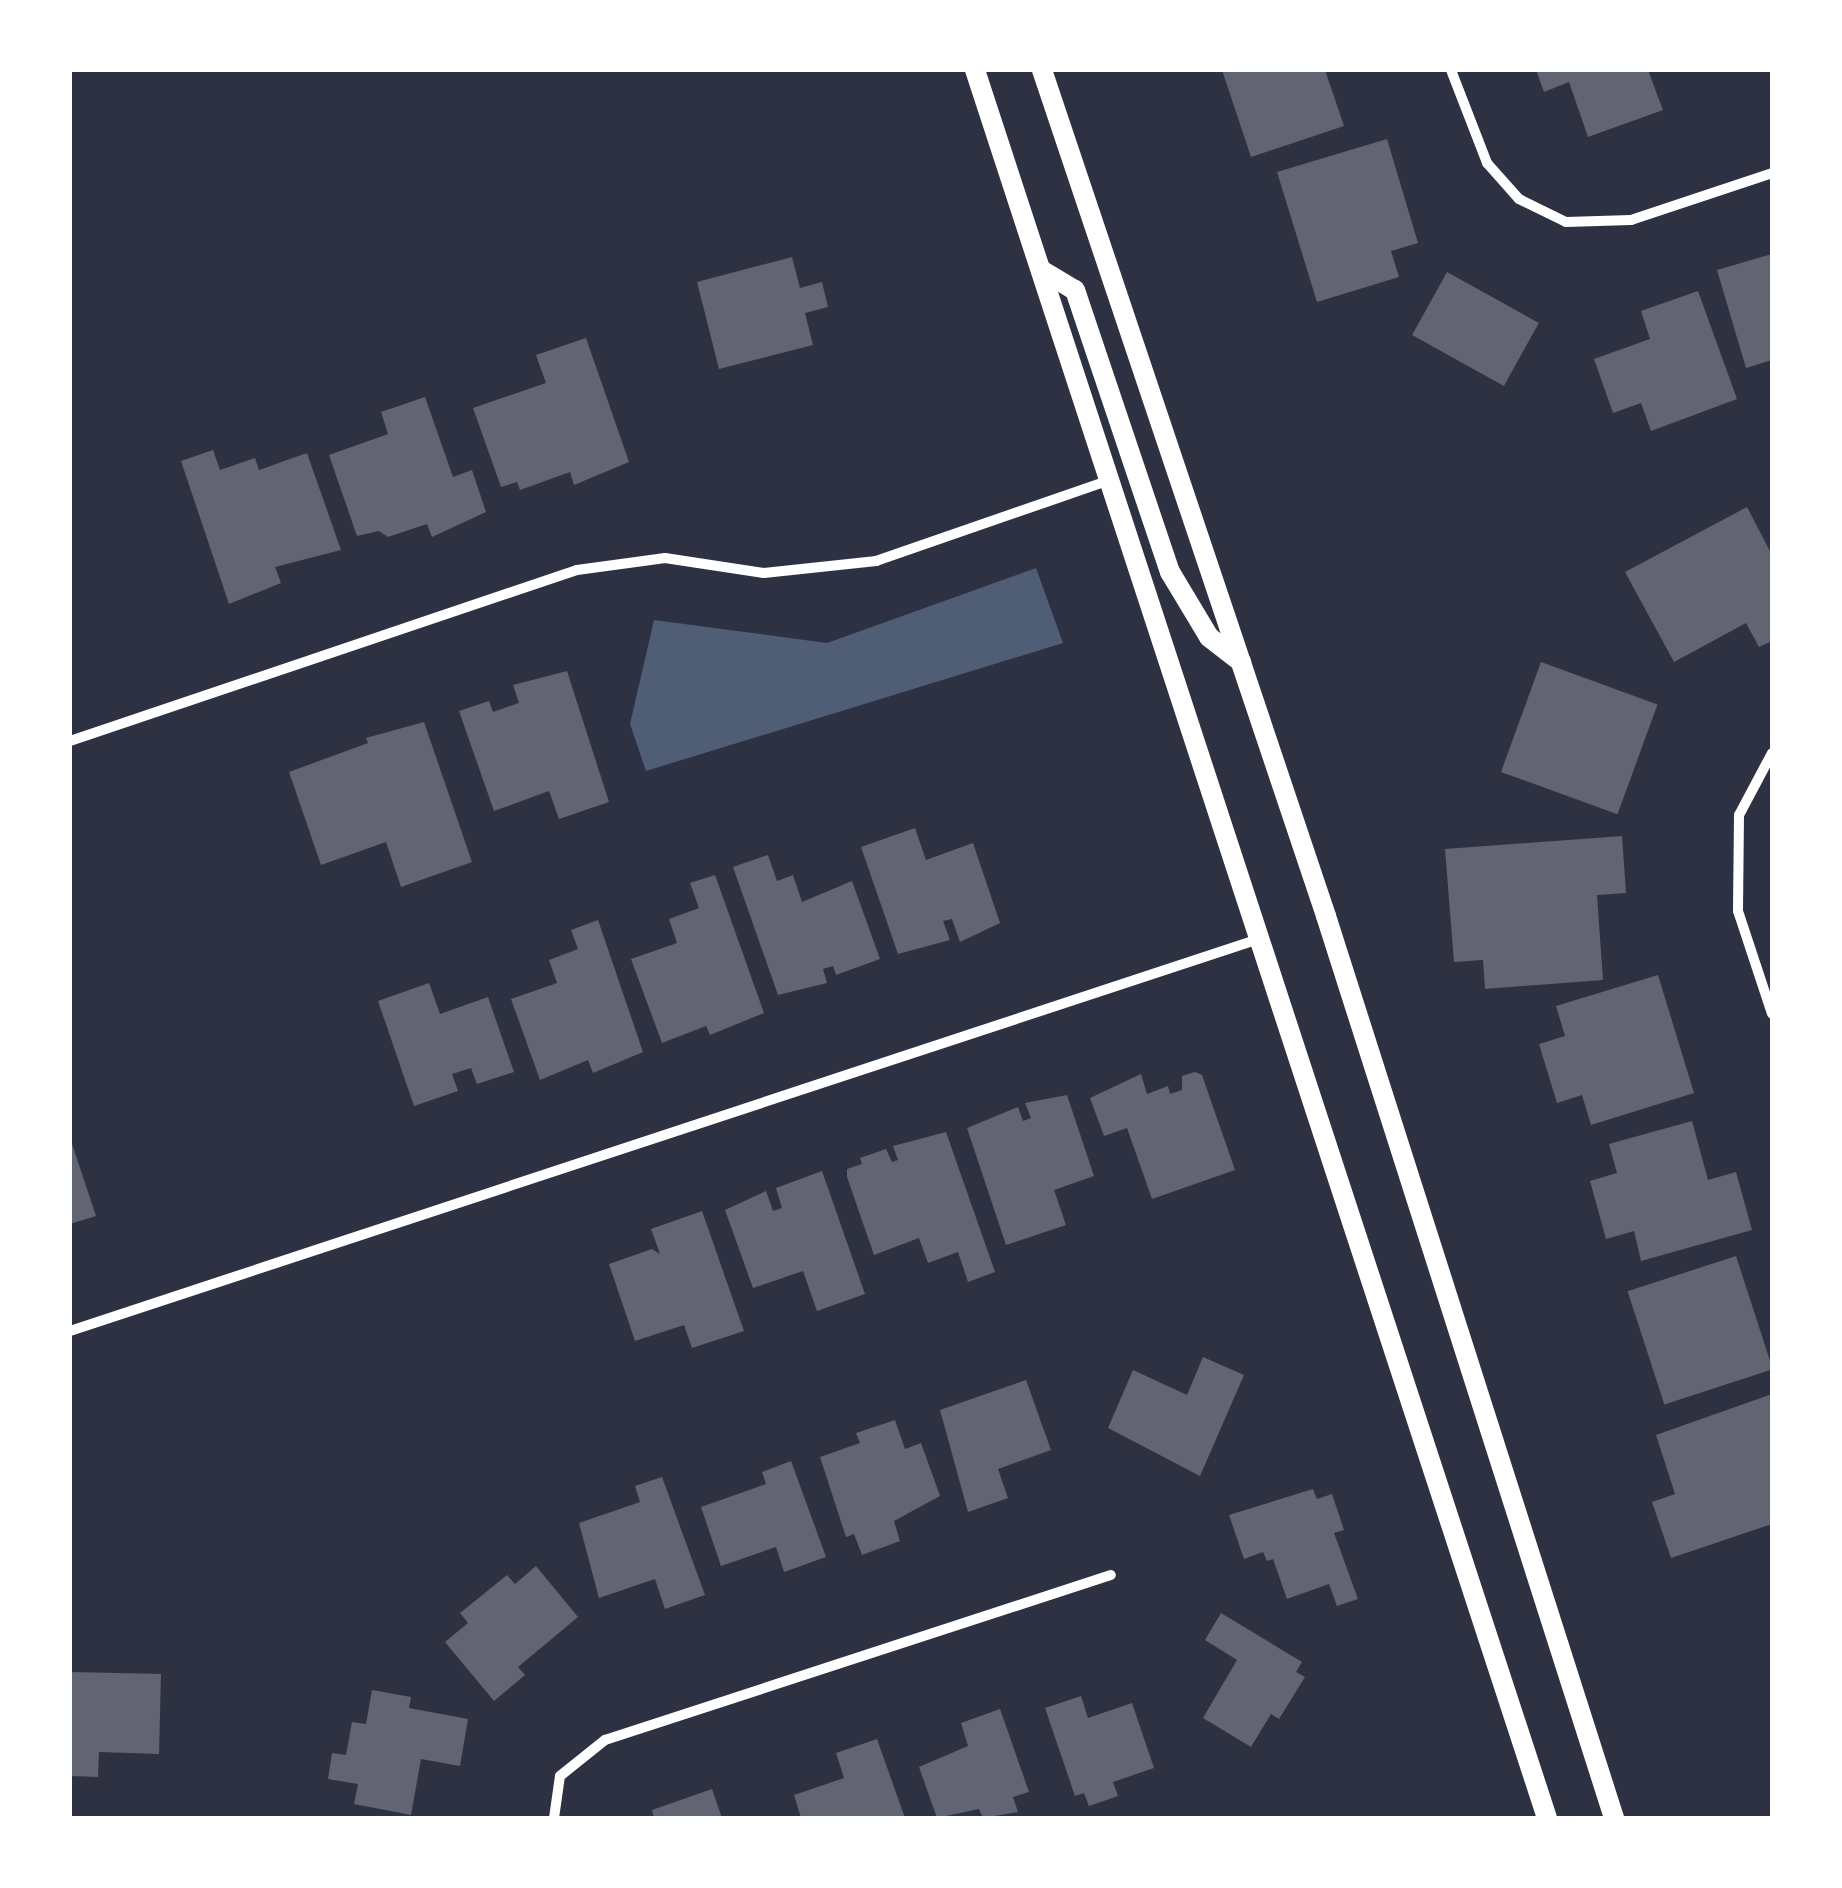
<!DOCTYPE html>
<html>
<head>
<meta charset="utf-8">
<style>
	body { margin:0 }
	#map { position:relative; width:1842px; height:1888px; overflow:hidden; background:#2d3142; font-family:Ubuntu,sans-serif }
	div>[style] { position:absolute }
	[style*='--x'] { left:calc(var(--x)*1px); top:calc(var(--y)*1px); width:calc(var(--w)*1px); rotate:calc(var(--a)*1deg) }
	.water>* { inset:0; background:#4f5d75 }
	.building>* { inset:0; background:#626471; transform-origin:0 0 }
	.minor>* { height:10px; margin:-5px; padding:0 5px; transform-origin:5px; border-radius:5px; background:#fff }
	.secondary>* { height:20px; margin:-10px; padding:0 10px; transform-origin:10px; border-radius:10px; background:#fff }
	span { translate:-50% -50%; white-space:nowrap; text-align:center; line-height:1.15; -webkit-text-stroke:8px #fff; paint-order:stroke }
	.frame { position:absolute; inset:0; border:72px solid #fff; pointer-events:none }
</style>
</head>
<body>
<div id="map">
	<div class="water">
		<i style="clip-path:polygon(1036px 568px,1063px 643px,646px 771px,630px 724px,654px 620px,827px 643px)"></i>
	</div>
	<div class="building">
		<i style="clip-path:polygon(1222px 70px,1325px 70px,1344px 126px,1251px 157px)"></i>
		<i style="clip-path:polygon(1536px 70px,1648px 70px,1663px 110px,1588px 137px,1569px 82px,1544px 92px)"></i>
		<i style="clip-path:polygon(1387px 139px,1418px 243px,1391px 251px,1399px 277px,1317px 302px,1277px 172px)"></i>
		<i style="clip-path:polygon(1772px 254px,1772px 360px,1746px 368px,1717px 270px)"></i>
		<i style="clip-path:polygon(792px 257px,800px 288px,822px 282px,828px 307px,805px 313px,813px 345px,719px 369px,697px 282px)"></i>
		<i style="left:1447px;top:272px;width:105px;height:72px;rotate:29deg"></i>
		<i style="clip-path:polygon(1698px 291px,1737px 399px,1651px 431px,1641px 403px,1613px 413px,1594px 359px,1650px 339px,1641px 311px)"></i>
		<i style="clip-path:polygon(586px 338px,629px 462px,574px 485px,570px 472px,520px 490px,517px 482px,501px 487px,473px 408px,546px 383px,536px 355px)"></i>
		<i style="clip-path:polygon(425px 397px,453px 477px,472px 470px,486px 512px,432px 537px,427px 524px,388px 537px,379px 531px,357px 536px,329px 455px,388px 434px,381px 412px)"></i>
		<i style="clip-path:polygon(213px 450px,220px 470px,255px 458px,259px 470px,307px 453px,341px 550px,275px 567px,281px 583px,229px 604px,181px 461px)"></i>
		<i style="clip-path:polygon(1747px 507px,1772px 555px,1772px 641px,1759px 647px,1746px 623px,1674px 662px,1625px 572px)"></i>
		<i style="left:1541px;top:662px;width:124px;height:117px;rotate:20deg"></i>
		<i style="clip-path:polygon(567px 671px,609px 802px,559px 819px,549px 791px,494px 811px,459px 711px,489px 701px,493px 712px,519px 703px,513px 685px)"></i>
		<i style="clip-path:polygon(424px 722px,472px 862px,401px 887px,386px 842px,321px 865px,289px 772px,368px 743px,366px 738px)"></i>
		<i style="clip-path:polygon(915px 828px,926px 860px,973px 843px,1000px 923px,960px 942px,952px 919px,943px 921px,950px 940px,898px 954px,861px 847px)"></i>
		<i style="clip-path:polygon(1622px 836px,1626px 893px,1597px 895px,1603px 980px,1485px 989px,1483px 960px,1454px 962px,1445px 849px)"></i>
		<i style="clip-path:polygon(768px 855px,777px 881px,793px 875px,802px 902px,852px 881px,880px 959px,836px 975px,833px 966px,823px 969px,827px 983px,778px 995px,733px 867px)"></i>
		<i style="clip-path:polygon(715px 875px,764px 1013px,710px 1035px,706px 1026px,662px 1043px,631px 959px,677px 943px,669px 919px,699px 908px,690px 883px)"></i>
		<i style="clip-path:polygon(598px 920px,643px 1052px,593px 1073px,588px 1060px,540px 1080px,511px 999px,557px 983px,549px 960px,578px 949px,571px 930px)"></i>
		<i style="clip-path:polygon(1658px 975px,1694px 1093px,1591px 1125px,1582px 1095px,1557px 1103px,1539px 1044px,1565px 1036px,1556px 1006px)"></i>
		<i style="clip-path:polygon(429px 983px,440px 1014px,488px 997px,514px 1072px,477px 1084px,471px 1068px,452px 1074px,458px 1091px,414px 1106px,378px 1001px)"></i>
		<i style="clip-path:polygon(1195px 1072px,1202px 1075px,1235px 1170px,1152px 1199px,1127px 1128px,1104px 1136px,1090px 1098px,1141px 1074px,1147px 1094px,1168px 1086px,1170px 1094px,1182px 1090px,1182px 1076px)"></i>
		<i style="clip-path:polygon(1067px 1095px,1094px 1176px,1054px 1190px,1066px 1225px,1006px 1245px,967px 1128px,1018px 1107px,1023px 1121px,1031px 1118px,1025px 1103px)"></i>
		<i style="clip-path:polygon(1692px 1121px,1708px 1180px,1736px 1172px,1752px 1230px,1641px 1261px,1634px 1231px,1606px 1239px,1590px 1181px,1617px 1173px,1609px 1144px)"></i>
		<i style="clip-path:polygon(946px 1132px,995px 1272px,968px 1282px,958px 1252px,928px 1263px,919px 1238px,874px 1255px,847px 1177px,847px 1169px,862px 1164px,860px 1158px,886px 1149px,892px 1162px,898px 1160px,893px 1146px)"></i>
		<i style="clip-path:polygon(70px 1138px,96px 1216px,70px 1224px)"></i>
		<i style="clip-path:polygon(822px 1171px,865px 1294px,817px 1311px,803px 1271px,753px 1288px,725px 1210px,766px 1191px,773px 1211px,782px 1208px,776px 1188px)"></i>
		<i style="clip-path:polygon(702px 1211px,744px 1331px,692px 1348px,684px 1325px,635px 1341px,609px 1264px,652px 1249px,660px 1254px,651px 1229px)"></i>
		<i style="left:1736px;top:1256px;width:119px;height:114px;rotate:72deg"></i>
		<i style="clip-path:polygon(1203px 1357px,1244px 1375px,1200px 1476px,1108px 1428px,1133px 1370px,1187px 1395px)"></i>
		<i style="clip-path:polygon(1026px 1380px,1051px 1450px,998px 1469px,1008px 1498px,968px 1512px,940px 1410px)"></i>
		<i style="clip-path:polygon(1772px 1394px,1772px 1524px,1671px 1558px,1652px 1502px,1675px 1494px,1656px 1435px)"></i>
		<i style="clip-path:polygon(895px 1420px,905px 1449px,921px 1443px,940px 1496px,894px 1521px,900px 1541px,862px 1555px,854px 1534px,846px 1537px,820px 1457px,860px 1443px,856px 1433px)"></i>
		<i style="clip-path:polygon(791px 1461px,826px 1557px,784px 1572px,776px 1547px,721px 1566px,701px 1507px,766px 1484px,762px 1472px)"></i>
		<i style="clip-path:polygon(662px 1477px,705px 1595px,665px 1609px,655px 1579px,599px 1598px,579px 1523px,640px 1502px,635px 1486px)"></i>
		<i style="clip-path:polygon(1313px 1489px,1317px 1499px,1332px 1494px,1344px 1530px,1334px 1533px,1358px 1599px,1337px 1606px,1329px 1584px,1287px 1599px,1273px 1559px,1267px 1561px,1263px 1552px,1244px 1559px,1229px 1515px)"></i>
		<i style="clip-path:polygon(536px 1566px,578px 1617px,518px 1667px,525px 1675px,494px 1701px,445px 1642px,468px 1623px,460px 1613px,507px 1575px,515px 1584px)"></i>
		<i style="clip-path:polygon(1221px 1613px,1302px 1662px,1296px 1672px,1305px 1677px,1279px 1719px,1271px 1714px,1251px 1747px,1203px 1718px,1237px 1660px,1205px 1640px)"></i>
		<i style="clip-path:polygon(70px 1672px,161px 1674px,159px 1754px,99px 1752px,98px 1777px,70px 1776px)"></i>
		<i style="clip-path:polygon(372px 1690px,411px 1697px,409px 1708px,468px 1719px,460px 1766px,421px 1759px,411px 1815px,354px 1804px,358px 1784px,328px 1779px,332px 1753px,346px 1755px,352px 1722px,366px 1724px)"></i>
		<i style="clip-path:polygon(1081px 1696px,1088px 1718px,1132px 1703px,1154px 1768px,1113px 1782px,1118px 1796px,1089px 1806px,1084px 1793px,1075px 1796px,1045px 1708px)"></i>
		<i style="clip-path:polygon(1000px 1709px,1029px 1792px,1013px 1797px,1018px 1812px,983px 1818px,979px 1809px,937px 1818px,919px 1767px,968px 1746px,961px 1723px)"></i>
		<i style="clip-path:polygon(877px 1739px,905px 1818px,801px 1818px,794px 1795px,844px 1778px,836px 1753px)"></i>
		<i style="clip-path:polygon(712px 1789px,722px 1818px,654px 1818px,652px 1810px)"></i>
	</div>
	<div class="minor">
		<i style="--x:1451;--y:70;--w:100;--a:68.8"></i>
		<i style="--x:1487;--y:163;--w:48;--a:48.4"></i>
		<i style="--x:1519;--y:199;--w:52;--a:26.1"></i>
		<i style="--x:1566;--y:222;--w:65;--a:-1.8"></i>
		<i style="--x:1631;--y:220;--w:149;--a:-18.4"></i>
		<i style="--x:70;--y:741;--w:535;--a:-18.64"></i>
		<i style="--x:577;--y:570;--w:89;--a:-7.8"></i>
		<i style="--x:665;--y:558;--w:100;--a:8.6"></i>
		<i style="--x:764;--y:573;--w:113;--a:-6.1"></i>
		<i style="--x:876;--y:561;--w:248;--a:-19.1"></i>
		<i style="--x:1772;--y:753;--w:70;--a:118"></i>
		<i style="--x:1739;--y:815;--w:96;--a:90.6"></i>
		<i style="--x:1738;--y:911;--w:108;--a:71.7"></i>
		<i style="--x:70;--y:1331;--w:1255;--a:-18.25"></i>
		<i style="--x:554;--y:1818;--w:42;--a:-81.9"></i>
		<i style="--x:560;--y:1776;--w:58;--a:-38.7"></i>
		<i style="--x:605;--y:1740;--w:532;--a:-18.06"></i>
	</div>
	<div class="secondary">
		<i style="--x:975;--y:70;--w:1839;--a:71.88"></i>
		<i style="--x:1042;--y:70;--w:892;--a:71.44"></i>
		<i style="--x:1326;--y:916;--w:947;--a:72.29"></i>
		<i style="--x:1043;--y:271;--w:37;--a:31"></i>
		<i style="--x:1075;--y:290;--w:298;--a:71.4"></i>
		<i style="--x:1170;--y:572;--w:76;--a:59"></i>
		<i style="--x:1209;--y:637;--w:41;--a:38"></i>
	</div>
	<div class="frame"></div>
</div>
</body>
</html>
